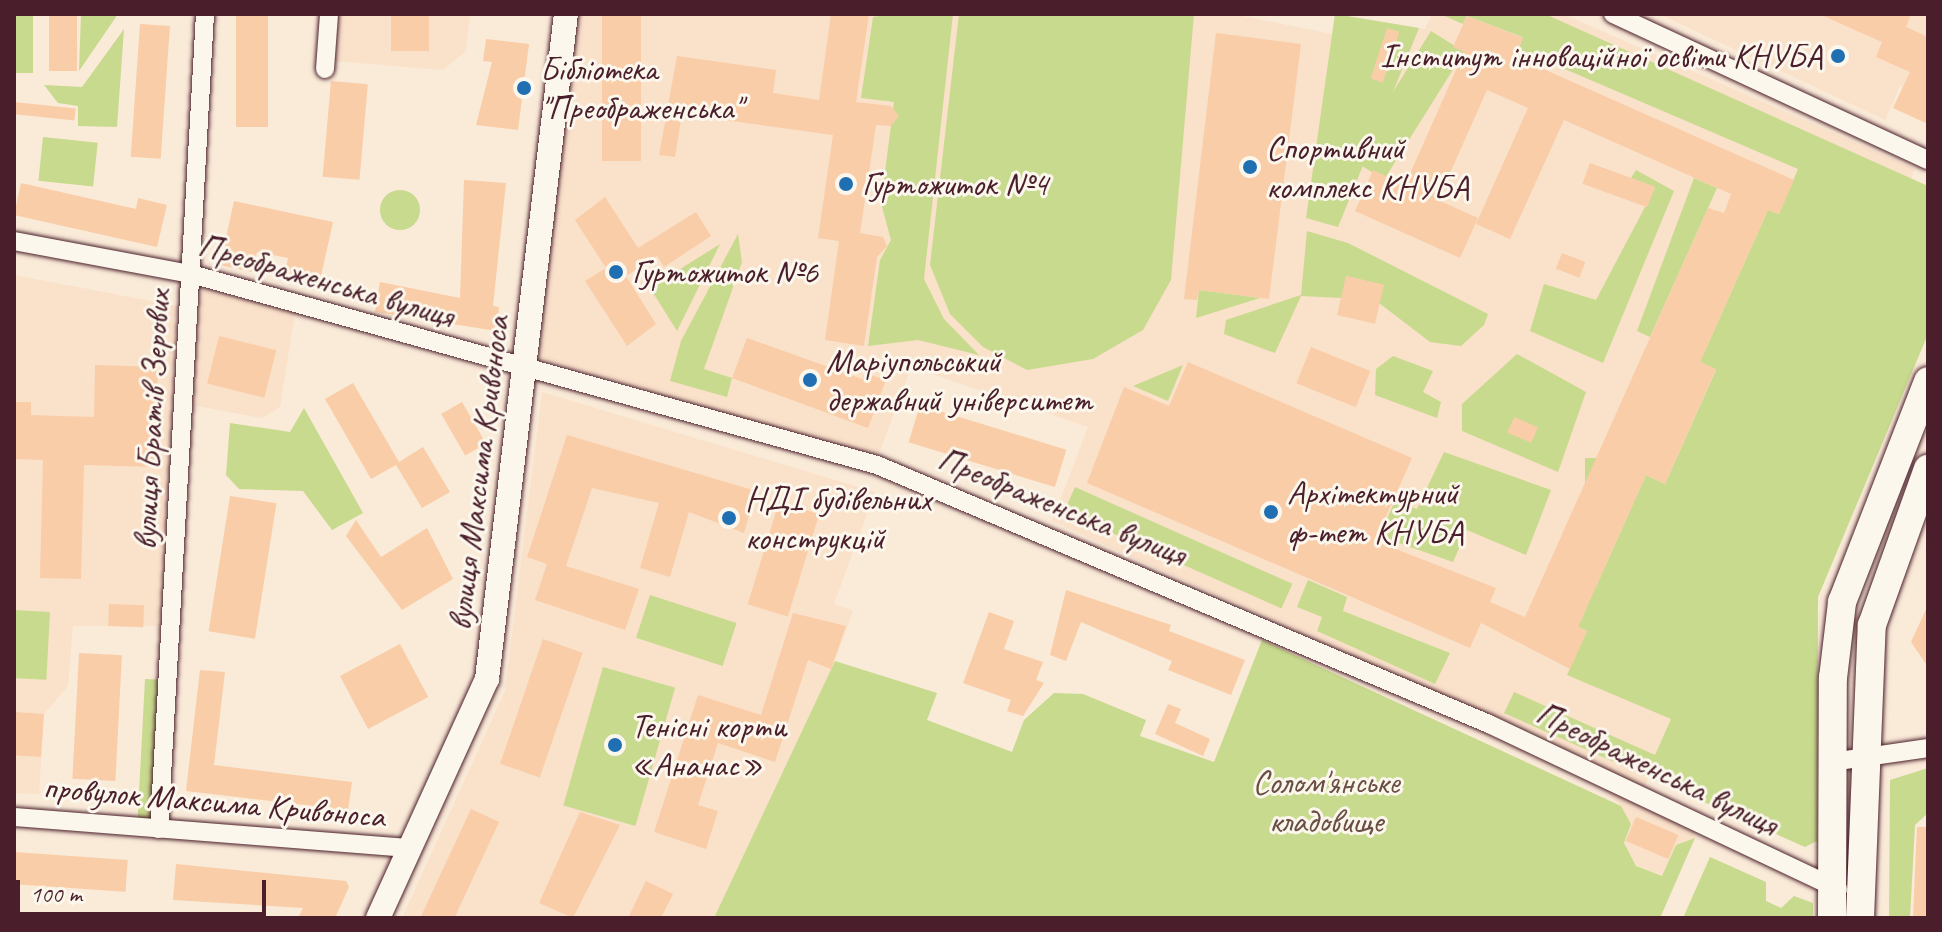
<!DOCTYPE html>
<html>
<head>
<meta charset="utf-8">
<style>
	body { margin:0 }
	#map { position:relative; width:1942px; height:932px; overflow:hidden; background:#faead8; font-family:Caveat,sans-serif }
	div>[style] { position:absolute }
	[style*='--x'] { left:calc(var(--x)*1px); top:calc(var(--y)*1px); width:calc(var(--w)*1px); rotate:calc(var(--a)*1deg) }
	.built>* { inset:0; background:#fae1ca }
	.green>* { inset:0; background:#c8da8e; transform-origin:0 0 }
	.round { border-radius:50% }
	.building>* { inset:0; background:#f9cda8; transform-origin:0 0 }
	.roads { filter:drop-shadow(0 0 2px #4a1f2b) drop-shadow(0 0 2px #4a1f2b) }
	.street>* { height:18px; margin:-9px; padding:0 9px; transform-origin:9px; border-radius:9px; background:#fbf7ec }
	.secondary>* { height:24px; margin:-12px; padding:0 12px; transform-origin:12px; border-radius:12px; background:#fbf7ec }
	.primary>* { height:28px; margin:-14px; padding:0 14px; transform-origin:14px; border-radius:14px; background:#fbf7ec }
	.dots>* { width:22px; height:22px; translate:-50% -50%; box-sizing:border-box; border:4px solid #fbf7ec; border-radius:50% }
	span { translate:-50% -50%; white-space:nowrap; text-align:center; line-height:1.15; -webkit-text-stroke:6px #fbf7ec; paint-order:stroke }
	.poi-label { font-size:34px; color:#4a1f2b }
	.right { translate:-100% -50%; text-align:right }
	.left { translate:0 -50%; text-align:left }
	.street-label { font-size:34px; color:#4a1f2b }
	.park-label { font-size:34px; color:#6a4e44 }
	.frame { position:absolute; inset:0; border:16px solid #4a1f2b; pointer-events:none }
	.scale { position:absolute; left:16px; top:880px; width:250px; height:36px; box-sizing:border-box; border:4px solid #4a1f2b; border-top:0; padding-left:10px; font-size:24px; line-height:28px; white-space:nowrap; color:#4a1f2b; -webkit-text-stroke:6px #fbf7ec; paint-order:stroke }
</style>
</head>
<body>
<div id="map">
	<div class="built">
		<i style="clip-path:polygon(337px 14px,470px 14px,466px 51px,443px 70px,333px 61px)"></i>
		<i style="clip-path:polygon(577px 14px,1233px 14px,1332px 34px,1335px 14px,1425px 29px,1432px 14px,1563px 14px,1915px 169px,1644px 788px,1052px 521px,1088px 427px,911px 367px,878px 457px,538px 359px)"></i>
		<i style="clip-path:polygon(1659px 14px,1928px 14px,1928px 98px,1900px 86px,1885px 120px)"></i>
		<i style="clip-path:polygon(14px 275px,177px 306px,162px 626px,73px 626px,68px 686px,44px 714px,39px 794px,14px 793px)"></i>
		<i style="clip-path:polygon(205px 288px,295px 313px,280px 407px,262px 418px,192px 405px,199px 295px)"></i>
		<i style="clip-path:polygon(542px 392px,875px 492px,834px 604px,853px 611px,832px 669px,714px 918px,402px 918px,505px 691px)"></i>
		<i style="clip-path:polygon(1596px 781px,1693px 824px,1695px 838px,1676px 845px,1662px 876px,1636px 866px,1624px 842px,1621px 806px)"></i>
	</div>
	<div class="green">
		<i style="left:14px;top:14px;width:19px;height:59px"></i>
		<i style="clip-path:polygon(81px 14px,118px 14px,79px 71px)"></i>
		<i style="clip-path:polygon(892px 14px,953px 14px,924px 279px,944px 319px,979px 355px,918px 340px,868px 346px,880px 260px,891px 240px,881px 203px,894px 102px,861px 98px,873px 17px)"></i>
		<i style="clip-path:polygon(959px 14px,1194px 14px,1171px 280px,1143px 330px,1093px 359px,1027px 370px,983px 347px,950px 314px,930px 265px)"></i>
		<i style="clip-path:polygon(1335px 14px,1419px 28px,1338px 227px,1306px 218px)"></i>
		<i style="clip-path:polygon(1440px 14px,1545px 14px,1928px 186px,1928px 334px,1818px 597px,1817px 841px,1805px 847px,1504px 713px,1514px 692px,1655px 755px,1671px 719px,1567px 675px,1587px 631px,1578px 627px,1646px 475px,1665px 484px,1716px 370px,1700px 362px,1768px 210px,1779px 214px,1798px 169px,1518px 49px,1522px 37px,1467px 16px,1463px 24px)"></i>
		<i style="clip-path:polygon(124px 29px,117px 127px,78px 126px,78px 106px,58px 103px,44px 85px,82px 87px)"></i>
		<i style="left:1431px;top:31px;width:39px;height:151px;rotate:32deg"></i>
		<i style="left:43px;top:137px;width:55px;height:44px;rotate:6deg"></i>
		<i style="clip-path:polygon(1636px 170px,1674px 191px,1603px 363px,1530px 331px,1544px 284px,1596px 300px,1655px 188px,1631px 178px)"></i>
		<i style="clip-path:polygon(1694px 178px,1717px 188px,1650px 337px,1637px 331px)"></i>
		<i class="round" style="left:380px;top:190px;width:40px;height:40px"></i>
		<i style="clip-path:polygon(1307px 231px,1348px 243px,1488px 314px,1484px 325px,1461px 346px,1430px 342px,1379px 303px,1383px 285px,1346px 276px,1342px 298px,1301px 296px,1275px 353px,1224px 334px,1226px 320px,1301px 295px)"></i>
		<i style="clip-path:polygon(738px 234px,742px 262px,704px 369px,732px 378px,727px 397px,670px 381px,681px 341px)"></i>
		<i style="clip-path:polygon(720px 244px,677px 331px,650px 288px)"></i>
		<i style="clip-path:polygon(1199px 290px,1260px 298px,1196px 318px)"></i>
		<i style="clip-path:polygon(1517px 354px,1586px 392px,1558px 472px,1462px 431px,1462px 404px)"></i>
		<i style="clip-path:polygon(1393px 356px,1433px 371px,1423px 392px,1441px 402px,1437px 418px,1375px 395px,1376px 369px)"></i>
		<i style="clip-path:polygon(1183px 365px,1168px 401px,1133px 386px)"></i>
		<i style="clip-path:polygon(304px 408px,363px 513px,332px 530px,303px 491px,239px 489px,226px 475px,230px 423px,290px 432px)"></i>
		<i style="clip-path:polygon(1444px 452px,1551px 490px,1526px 555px,1467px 530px,1453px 562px,1379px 536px,1395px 501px,1417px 509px)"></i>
		<i style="left:1585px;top:458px;width:11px;height:151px"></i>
		<i style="left:1075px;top:487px;width:238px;height:27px;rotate:24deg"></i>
		<i style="clip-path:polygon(1308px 580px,1347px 597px,1343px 611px,1450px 653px,1435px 684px,1317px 631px,1322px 617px,1297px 607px)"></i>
		<i style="left:650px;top:595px;width:91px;height:45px;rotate:18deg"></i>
		<i style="left:14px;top:610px;width:36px;height:68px;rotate:3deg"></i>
		<i style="clip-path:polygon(1262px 640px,1621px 806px,1631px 824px,1624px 843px,1636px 866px,1662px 876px,1676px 845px,1695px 838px,1660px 918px,714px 918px,835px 661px,937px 693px,927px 720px,1012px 752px,1024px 720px,1054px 693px,1083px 694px,1146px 720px,1140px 736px,1214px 762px)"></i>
		<i style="left:603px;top:667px;width:75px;height:144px;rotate:16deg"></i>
		<i style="left:145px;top:679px;width:19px;height:139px;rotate:3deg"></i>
		<i style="clip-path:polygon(1928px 768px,1928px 813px,1915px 825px,1910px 918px,1889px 918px,1890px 780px)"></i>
		<i style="clip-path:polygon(1710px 857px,1766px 882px,1766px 901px,1781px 908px,1794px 896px,1813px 903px,1813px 918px,1683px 918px)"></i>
	</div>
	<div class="building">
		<i style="left:49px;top:14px;width:28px;height:57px"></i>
		<i style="left:236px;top:14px;width:32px;height:113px"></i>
		<i style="left:391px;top:14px;width:38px;height:37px"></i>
		<i style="left:602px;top:14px;width:39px;height:147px"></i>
		<i style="clip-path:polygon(831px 14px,869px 14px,856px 102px,891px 106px,899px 116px,891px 126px,876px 125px,860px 233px,883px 237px,887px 246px,877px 257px,864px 346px,825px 340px,839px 241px,818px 238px,833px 135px,682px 114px,675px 157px,659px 155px,677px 56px,776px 70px,773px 93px,819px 100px)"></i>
		<i style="clip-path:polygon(1819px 14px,1911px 14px,1906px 27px,1928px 37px,1928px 124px,1893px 108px,1910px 72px,1876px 57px,1882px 42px)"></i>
		<i style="clip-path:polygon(1467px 16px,1523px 38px,1516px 57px,1794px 180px,1779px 214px,1768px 210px,1700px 362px,1716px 369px,1665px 484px,1646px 475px,1578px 627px,1587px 631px,1570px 669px,1481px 623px,1470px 648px,1087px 483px,1124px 387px,1169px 406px,1188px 362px,1412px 458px,1375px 541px,1496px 588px,1490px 602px,1525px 617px,1708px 208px,1724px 213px,1731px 194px,1564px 120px,1510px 239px,1476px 224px,1528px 108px,1487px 90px,1438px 200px,1478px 218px,1460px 258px,1355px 211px,1373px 170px,1405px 185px,1464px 52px,1453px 47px)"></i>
		<i style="left:140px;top:24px;width:30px;height:133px;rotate:4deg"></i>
		<i style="left:1387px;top:28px;width:13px;height:53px;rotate:18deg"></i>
		<i style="clip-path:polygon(1216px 33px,1301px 44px,1269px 299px,1199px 290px,1197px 300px,1184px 299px)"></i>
		<i style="clip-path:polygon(486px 39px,529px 44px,518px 130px,476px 125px,492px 62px,483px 61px)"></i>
		<i style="left:331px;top:81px;width:37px;height:96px;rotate:5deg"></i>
		<i style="left:14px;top:102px;width:62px;height:12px;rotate:6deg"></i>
		<i style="left:1590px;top:163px;width:69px;height:22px;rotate:20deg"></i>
		<i style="clip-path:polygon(464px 180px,506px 183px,493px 306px,499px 307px,497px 331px,375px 312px,380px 282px,460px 298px)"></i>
		<i style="clip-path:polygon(21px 183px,136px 209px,138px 198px,167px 205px,157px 247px,14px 215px)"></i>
		<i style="clip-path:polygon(605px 197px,638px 248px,696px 212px,711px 236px,664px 267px,657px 256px,626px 276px,656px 324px,627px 346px,585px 281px,606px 268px,575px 220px)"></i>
		<i style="clip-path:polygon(234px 201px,333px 222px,319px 285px,284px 277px,288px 258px,257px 252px,252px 272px,220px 265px)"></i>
		<i style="left:1562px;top:253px;width:25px;height:17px;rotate:21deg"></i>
		<i style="left:1346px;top:276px;width:39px;height:40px;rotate:13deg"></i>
		<i style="left:219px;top:336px;width:59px;height:49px;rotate:14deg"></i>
		<i style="clip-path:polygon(747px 338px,862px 379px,865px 373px,886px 380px,868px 428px,732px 378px)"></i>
		<i style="left:1311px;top:347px;width:64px;height:39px;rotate:22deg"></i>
		<i style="clip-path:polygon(95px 365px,158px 367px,156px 467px,84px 465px,81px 579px,40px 578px,43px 460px,14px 459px,14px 402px,31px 402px,31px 415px,94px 417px)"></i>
		<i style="clip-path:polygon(353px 383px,399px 462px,423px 447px,450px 492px,422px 508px,396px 465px,371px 479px,325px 399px)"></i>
		<i style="left:462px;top:402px;width:48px;height:24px;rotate:60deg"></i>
		<i style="left:920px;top:405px;width:153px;height:39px;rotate:17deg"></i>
		<i style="left:1514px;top:417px;width:26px;height:17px;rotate:23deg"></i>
		<i style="clip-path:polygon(567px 435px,756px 491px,744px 533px,689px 512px,670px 577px,640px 568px,659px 503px,592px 488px,566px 566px,639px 589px,625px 630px,535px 600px,547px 564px,527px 557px)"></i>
		<i style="left:230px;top:496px;width:47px;height:137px;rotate:9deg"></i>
		<i style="left:779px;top:502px;width:42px;height:107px;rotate:17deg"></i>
		<i style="clip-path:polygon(356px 520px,381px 557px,427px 528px,453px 579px,402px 610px,346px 536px)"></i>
		<i style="clip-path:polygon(1066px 590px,1171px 625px,1169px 631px,1245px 660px,1231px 695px,1168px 670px,1172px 661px,1081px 622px,1066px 661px,1050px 655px)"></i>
		<i style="left:109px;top:604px;width:35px;height:22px;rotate:2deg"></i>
		<i style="clip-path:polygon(1928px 605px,1928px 667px,1911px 642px)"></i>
		<i style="clip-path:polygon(989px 612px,1014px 621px,1004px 649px,1043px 662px,1036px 680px,1044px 683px,1023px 716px,1007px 711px,1011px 700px,963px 683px)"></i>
		<i style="clip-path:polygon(793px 613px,846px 626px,831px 669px,808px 660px,775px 762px,718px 743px,698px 805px,718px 811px,706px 849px,654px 832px,698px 695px,761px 715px)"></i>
		<i style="left:543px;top:639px;width:42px;height:132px;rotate:19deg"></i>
		<i style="left:400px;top:644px;width:60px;height:68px;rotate:62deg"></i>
		<i style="left:79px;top:653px;width:43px;height:126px;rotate:3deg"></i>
		<i style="clip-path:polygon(200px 670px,225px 672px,214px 765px,352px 782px,348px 810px,186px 791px)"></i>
		<i style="clip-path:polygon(1168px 704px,1181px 709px,1175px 723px,1210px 739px,1203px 756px,1155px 734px)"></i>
		<i style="left:14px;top:712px;width:30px;height:43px;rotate:4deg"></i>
		<i style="left:471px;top:809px;width:31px;height:121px;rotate:25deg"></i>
		<i style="clip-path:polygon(580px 812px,620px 825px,573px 918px,539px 903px)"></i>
		<i style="left:1636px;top:817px;width:46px;height:26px;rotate:23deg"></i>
		<i style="clip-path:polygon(1917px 827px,1928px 827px,1928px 918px,1913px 918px)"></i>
		<i style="left:14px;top:852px;width:114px;height:32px;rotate:4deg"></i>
		<i style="clip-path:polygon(176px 864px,346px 881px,349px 887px,335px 918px,298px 918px,303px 908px,173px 900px)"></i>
		<i style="clip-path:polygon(646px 881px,673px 894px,661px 918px,628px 918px)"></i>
	</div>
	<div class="roads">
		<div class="street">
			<i style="--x:1613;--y:14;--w:347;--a:24.9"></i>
			<i style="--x:325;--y:69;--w:55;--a:-85.8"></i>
			<i style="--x:14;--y:241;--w:180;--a:10.6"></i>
			<i style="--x:191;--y:274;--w:712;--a:15.56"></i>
			<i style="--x:877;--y:465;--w:665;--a:22.94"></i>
			<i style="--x:1489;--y:724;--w:386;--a:25.3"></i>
			<i style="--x:1831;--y:762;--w:98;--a:-8.2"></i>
			<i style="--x:14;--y:817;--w:396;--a:4.5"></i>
			<i style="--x:159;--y:829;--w:816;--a:-86.77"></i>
		</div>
		<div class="secondary">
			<i style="--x:378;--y:918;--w:263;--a:-65.5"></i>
			<i style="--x:487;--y:679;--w:670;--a:-83.23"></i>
		</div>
		<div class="primary">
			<i style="--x:1832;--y:918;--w:240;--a:-89.8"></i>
			<i style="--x:1833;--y:678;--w:77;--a:-83.2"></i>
			<i style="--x:1842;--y:602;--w:237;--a:-68.7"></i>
			<i style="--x:1860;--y:918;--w:293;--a:-87.7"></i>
			<i style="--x:1872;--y:625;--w:166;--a:-70.3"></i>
		</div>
	</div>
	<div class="dots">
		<i style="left:1838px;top:56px;background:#1f6fb2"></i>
		<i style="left:524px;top:88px;background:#1f6fb2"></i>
		<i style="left:1250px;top:167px;background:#1f6fb2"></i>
		<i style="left:846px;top:184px;background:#1f6fb2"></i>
		<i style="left:616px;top:272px;background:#1f6fb2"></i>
		<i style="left:810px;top:380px;background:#1f6fb2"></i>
		<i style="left:1271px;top:512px;background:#1f6fb2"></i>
		<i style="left:729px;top:518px;background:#1f6fb2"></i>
		<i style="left:615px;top:745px;background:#1f6fb2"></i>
	</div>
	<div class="poi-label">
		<span class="right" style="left:1822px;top:56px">Інститут інноваційної освіти КНУБА</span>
		<span class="left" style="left:540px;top:88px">Бібліотека<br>"Преображенська"</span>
		<span class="left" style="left:1266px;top:167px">Спортивний<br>комплекс КНУБА</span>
		<span class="left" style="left:862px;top:184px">Гуртожиток №4</span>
		<span class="left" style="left:632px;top:272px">Гуртожиток №6</span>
		<span class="left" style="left:826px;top:380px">Маріупольський<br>державний університет</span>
		<span class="left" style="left:1287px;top:512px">Архітектурний<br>ф-тет КНУБА</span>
		<span class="left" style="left:745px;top:518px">НДІ будівельних<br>конструкцій</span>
		<span class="left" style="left:631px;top:745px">Тенісні корти<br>«Ананас»</span>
	</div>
	<div class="street-label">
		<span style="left:326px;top:280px;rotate:16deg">Преображенська вулиця</span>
		<span style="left:151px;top:420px;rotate:-87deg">вулиця Братів Зерових</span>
		<span style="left:478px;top:473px;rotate:-83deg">вулиця Максима Кривоноса</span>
		<span style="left:1062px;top:506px;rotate:22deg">Преображенська вулиця</span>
		<span style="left:1657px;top:768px;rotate:26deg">Преображенська вулиця</span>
		<span style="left:214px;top:801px;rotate:5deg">провулок Максима Кривоноса</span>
	</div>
	<div class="park-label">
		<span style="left:1326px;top:801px">Солом'янське<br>кладовище</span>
	</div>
	<div class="frame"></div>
	<div class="scale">100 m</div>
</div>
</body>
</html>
